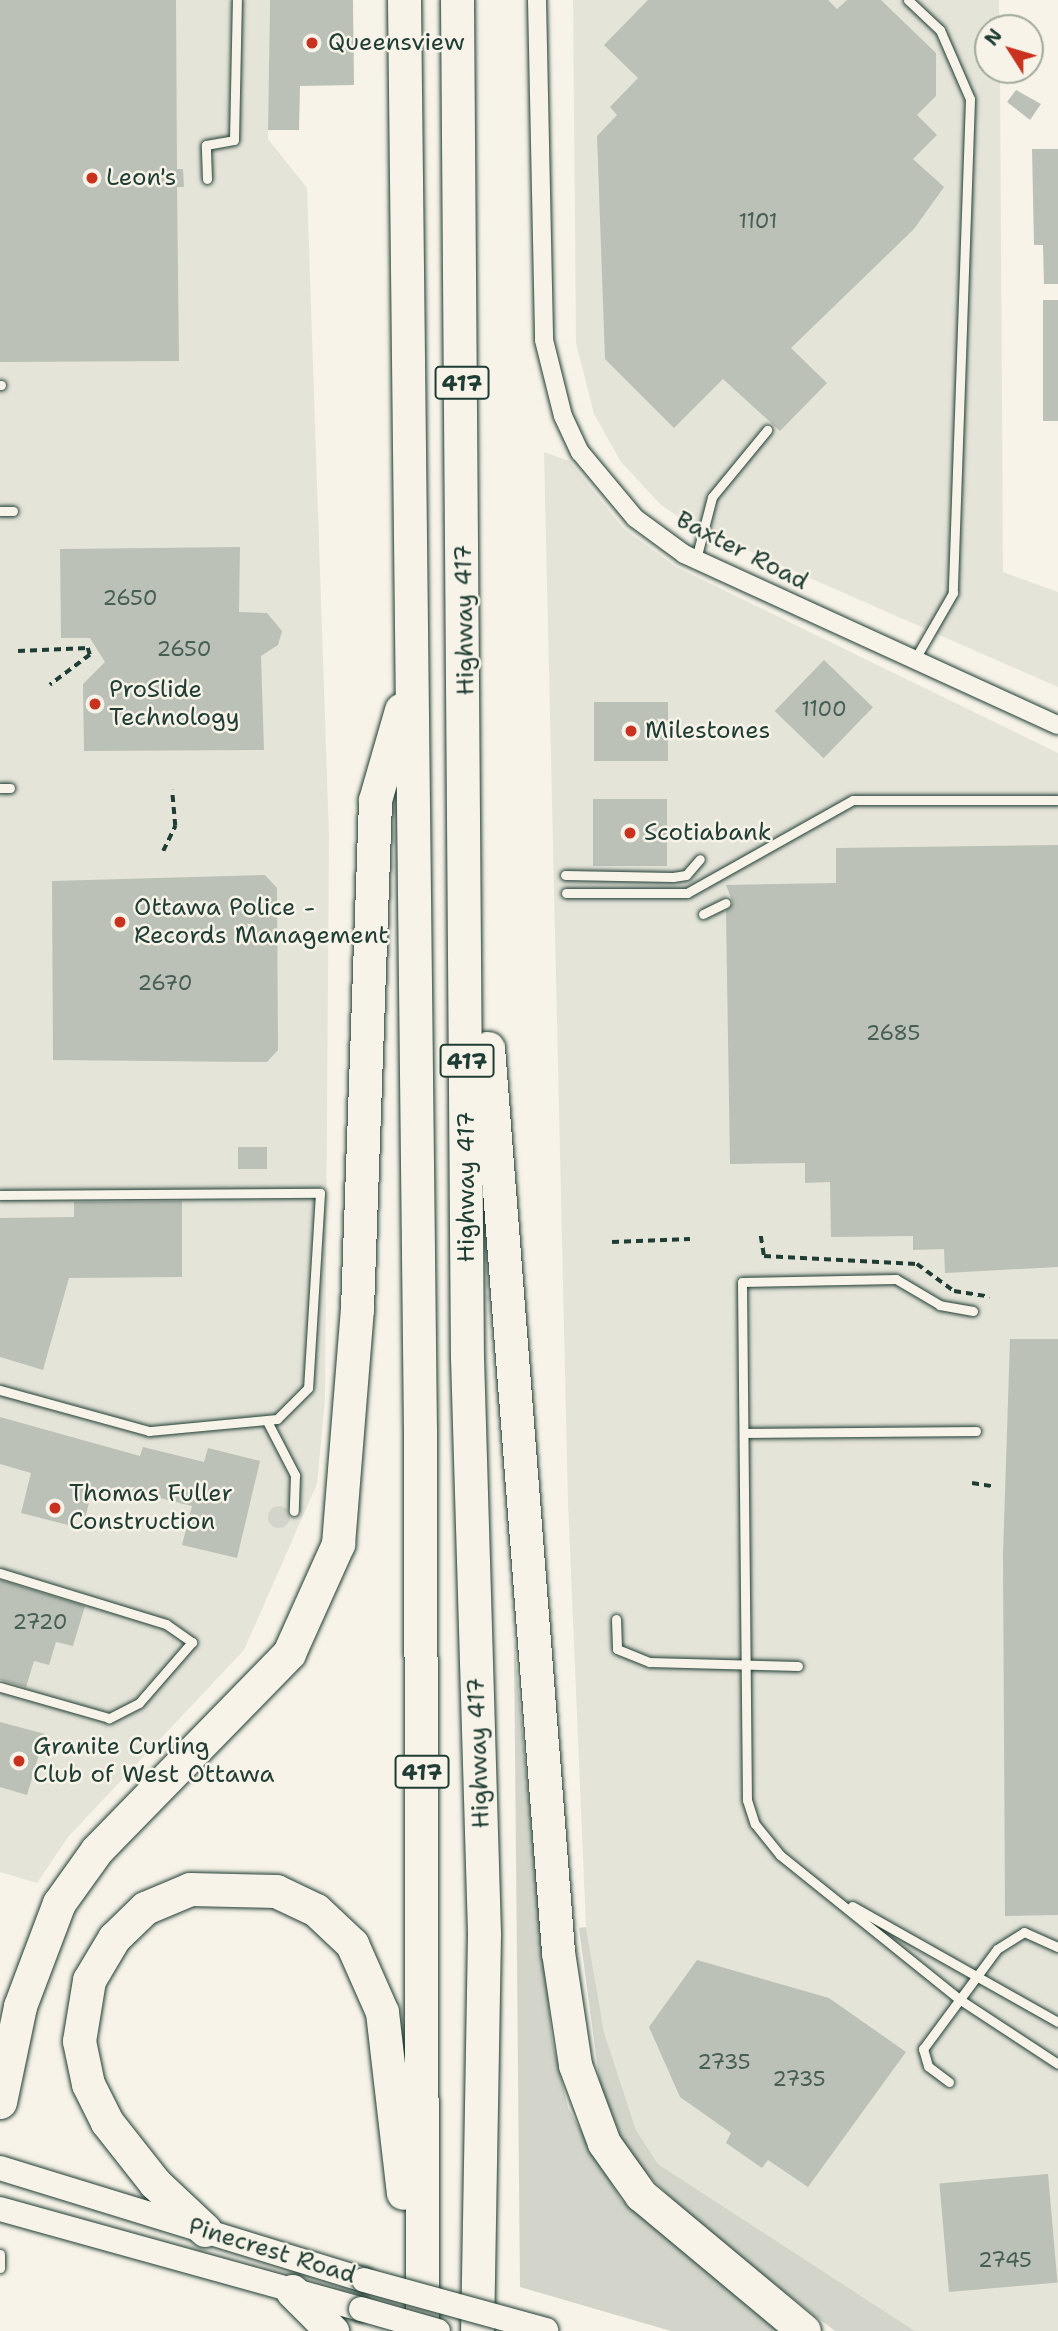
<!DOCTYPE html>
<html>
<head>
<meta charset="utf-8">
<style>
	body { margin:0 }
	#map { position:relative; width:1058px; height:2331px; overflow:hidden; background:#f7f3e8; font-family:"Shantell Sans",sans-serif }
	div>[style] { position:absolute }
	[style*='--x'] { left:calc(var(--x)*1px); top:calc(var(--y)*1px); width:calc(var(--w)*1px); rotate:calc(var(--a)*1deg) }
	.built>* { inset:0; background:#e5e4d9 }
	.green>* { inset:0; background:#d3d5ca }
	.round { border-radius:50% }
	.building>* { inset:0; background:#bbc1b6; transform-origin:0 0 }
	.path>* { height:3.5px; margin-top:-1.75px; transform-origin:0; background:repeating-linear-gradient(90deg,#1f3d34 0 7px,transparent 0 12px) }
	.roads { filter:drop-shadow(0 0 2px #1f3d34) drop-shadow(0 0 2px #1f3d34) }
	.service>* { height:9px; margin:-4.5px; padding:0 4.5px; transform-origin:4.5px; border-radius:4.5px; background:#f7f3e8 }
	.minor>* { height:18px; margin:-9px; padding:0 9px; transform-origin:9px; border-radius:9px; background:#f7f3e8 }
	.secondary>* { height:24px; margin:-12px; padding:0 12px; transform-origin:12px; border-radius:12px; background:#f7f3e8 }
	.motorway>* { height:33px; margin:-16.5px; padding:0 16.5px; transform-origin:16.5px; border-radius:16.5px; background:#f7f3e8 }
	.bridges { filter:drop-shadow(0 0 2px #1f3d34) drop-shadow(0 0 2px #1f3d34) }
	.secondary-bridge>* { height:24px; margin:-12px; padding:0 12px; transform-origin:12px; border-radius:12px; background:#f7f3e8 }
	.dots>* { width:19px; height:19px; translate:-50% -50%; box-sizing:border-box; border:4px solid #f7f3e8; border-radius:50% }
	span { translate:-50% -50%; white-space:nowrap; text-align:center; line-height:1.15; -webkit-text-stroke:5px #f7f3e8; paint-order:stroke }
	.number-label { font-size:21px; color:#465e54 }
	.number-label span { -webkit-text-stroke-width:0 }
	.shield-label span { padding:2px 5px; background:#f7f3e8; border:2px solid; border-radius:5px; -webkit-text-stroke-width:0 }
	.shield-label { font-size:23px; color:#1f3d34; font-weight:700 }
	.poi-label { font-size:24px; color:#1f3d34 }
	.left { translate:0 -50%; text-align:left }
	.street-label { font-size:24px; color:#1f3d34 }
	.north { position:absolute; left:974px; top:14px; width:70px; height:70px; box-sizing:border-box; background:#f7f3e8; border:2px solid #a1aaa0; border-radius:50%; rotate:307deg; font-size:19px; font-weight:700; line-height:28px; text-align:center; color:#1f3d34 }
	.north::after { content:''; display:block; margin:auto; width:24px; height:32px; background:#c8321e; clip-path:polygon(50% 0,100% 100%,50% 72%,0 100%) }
</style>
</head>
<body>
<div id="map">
	<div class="built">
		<i style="clip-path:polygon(0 0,270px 0,268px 139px,307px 188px,329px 836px,325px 1399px,317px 1484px,244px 1650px,68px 1837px,37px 1883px,0 1872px)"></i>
		<i style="clip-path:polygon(573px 0,999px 0,999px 28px,988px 28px,988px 70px,1000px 70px,1003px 572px,1058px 592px,1058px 687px,694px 527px,661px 505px,621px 462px,594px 414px,576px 343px)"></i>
		<i style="clip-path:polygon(544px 452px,569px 461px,623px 528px,676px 567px,1058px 753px,1058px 2331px,915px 2331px,658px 2164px,636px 2130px,604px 2032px,586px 1927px,568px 1503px)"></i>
	</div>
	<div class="green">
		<i class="round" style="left:268px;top:1506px;width:22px;height:22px"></i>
		<i style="clip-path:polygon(514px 1644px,552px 2040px,568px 2108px,621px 2200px,788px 2331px,671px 2331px,520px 2287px)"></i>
		<i style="clip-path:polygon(586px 1927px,604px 2032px,636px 2130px,658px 2164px,915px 2331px,835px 2331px,702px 2228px,629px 2156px,600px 2085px,579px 1928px)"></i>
	</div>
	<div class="building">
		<i style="clip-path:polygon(0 0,176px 0,177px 169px,183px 169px,184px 187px,177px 187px,179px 361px,0 362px)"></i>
		<i style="clip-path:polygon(270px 0,353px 0,354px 85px,300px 86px,299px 130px,268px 130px)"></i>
		<i style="clip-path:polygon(648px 0,828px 0,837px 9px,847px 0,881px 0,936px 53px,936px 96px,917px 115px,937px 135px,913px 159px,944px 187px,914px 229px,791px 348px,827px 383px,780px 431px,723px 379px,674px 428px,605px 359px,597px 136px,617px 115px,610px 107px,638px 78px,604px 45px)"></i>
		<i style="clip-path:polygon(1016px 90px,1041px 104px,1030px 120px,1007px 102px)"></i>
		<i style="clip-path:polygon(1032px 149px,1058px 149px,1058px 284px,1044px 284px,1043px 245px,1034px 245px)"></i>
		<i style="left:1058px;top:300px;width:121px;height:15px;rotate:90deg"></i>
		<i style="clip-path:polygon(240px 547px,239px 612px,267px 613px,282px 631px,278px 645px,261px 656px,264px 750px,84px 751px,83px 684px,105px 662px,90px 638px,61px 638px,60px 549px)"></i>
		<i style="left:824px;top:660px;width:68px;height:71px;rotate:44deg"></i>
		<i style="left:594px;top:702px;width:74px;height:59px"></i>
		<i style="left:667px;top:799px;width:67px;height:74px;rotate:90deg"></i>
		<i style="clip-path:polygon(1058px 845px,1058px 1267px,945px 1273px,944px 1249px,913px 1250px,913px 1236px,831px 1237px,830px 1182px,805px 1183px,805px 1163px,730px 1164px,726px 911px,733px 903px,726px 885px,836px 883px,836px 848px)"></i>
		<i style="clip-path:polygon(265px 875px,277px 888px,278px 1050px,267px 1062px,53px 1060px,52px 881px)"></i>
		<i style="left:267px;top:1147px;width:22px;height:29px;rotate:90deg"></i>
		<i style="clip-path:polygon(182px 1201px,182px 1277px,69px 1278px,43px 1370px,0 1357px,0 1218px,74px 1217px,74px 1202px)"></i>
		<i style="clip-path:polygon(1010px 1339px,1058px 1339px,1058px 1915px,1005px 1916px,1003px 1554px)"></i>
		<i style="clip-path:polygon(0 1417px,140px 1456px,143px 1447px,204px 1462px,208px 1448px,260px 1461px,237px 1558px,182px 1545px,192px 1506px,116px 1487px,114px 1497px,92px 1490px,85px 1519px,74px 1516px,72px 1526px,21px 1513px,31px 1473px,0 1464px)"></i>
		<i style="clip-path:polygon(0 1580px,85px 1606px,73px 1646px,56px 1642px,49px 1665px,34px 1661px,26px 1687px,0 1680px)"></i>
		<i style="clip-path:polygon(0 1722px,45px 1734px,27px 1795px,0 1787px)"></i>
		<i style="clip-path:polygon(697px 1960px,829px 1998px,906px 2052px,808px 2187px,768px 2160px,762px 2168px,726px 2143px,731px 2133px,680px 2097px,649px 2027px)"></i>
		<i style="left:1048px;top:2174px;width:109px;height:109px;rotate:85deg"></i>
	</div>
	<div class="path">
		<i style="--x:18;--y:651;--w:70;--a:-2.5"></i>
		<i style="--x:88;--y:648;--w:7;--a:74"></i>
		<i style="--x:90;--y:655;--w:50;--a:143.1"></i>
		<i style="--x:163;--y:851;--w:28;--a:-64"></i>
		<i style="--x:175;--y:826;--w:36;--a:-95"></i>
		<i style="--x:761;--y:1236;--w:20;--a:81"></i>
		<i style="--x:764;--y:1256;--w:153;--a:3"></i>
		<i style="--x:917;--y:1264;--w:46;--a:36.1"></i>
		<i style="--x:954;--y:1291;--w:36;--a:9"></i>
		<i style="--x:612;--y:1242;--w:78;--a:-2.2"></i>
		<i style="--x:972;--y:1483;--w:20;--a:9"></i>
	</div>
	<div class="roads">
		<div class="service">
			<i style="--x:908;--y:0;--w:44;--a:43.2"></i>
			<i style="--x:940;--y:30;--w:75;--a:66.5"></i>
			<i style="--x:970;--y:99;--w:494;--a:92"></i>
			<i style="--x:953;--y:593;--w:74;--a:120"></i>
			<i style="--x:207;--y:179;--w:34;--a:-92"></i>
			<i style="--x:206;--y:145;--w:28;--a:-10"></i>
			<i style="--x:234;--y:140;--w:140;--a:-88.8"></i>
			<i style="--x:0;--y:385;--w:1;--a:0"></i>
			<i style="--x:0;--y:511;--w:13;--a:0"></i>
			<i style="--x:696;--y:559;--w:64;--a:-75.5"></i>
			<i style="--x:712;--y:497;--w:87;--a:-50.6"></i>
			<i style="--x:0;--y:788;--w:10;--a:0"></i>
			<i style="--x:565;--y:875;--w:108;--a:1.1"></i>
			<i style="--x:673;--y:877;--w:13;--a:-9"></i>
			<i style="--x:686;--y:875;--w:21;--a:-49"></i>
			<i style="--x:566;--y:893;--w:121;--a:0"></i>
			<i style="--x:687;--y:893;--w:190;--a:-29.3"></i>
			<i style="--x:853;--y:800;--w:205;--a:0"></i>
			<i style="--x:703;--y:914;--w:25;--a:-26"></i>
			<i style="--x:0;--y:1195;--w:320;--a:-0.4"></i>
			<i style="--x:320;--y:1193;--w:195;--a:93.5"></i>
			<i style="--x:308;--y:1388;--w:44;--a:135"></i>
			<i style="--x:277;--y:1419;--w:129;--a:174.6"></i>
			<i style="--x:149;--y:1431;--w:155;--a:-164.6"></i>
			<i style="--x:973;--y:1311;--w:34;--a:-170"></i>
			<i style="--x:940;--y:1305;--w:51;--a:-149.4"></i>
			<i style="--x:896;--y:1279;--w:154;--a:178.9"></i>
			<i style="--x:742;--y:1282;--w:518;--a:89.45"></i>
			<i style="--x:747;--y:1800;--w:25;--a:72"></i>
			<i style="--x:755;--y:1824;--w:40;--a:51"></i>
			<i style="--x:780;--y:1855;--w:230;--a:38.8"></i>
			<i style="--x:959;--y:1999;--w:118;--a:33.3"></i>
			<i style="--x:268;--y:1423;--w:59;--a:62.6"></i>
			<i style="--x:295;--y:1475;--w:36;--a:92"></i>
			<i style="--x:744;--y:1433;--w:232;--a:-0.5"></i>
			<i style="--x:0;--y:1573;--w:174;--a:17.1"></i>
			<i style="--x:166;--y:1624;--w:32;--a:35"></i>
			<i style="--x:192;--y:1642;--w:81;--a:131"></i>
			<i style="--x:139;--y:1703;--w:34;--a:153"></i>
			<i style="--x:109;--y:1718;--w:113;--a:-164.1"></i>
			<i style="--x:616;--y:1619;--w:30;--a:88"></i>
			<i style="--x:617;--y:1649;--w:35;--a:22"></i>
			<i style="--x:649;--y:1662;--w:149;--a:1.5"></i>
			<i style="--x:852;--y:1906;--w:236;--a:29.4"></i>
			<i style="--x:949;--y:2082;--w:26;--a:-143"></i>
			<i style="--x:928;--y:2066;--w:18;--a:-106"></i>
			<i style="--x:923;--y:2049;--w:124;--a:-53.5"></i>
			<i style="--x:997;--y:1949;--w:32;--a:-32"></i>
			<i style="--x:1024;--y:1932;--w:37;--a:24"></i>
			<i style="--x:0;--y:2254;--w:14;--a:90"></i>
		</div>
		<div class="minor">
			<i style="--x:537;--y:0;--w:340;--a:88.8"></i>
			<i style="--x:544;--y:340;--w:78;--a:76"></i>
			<i style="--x:563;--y:416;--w:40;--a:65"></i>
			<i style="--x:580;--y:452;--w:86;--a:50.2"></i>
			<i style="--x:635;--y:518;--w:61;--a:36.3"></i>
			<i style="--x:684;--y:554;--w:411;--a:24.6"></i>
		</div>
		<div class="secondary">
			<i style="--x:0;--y:2168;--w:381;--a:17.1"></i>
			<i style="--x:0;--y:2209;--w:375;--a:15.5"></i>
		</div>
		<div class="motorway">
			<i style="--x:404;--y:0;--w:1430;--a:89.36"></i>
			<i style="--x:420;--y:1430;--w:901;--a:89.87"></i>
			<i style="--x:457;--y:0;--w:1357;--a:89.58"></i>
			<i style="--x:467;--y:1357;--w:577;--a:88.31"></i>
			<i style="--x:484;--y:1934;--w:397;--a:91"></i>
			<i style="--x:488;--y:1048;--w:907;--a:85.57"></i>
			<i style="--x:558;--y:1952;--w:114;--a:81.4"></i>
			<i style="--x:575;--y:2065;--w:83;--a:69.6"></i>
			<i style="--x:604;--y:2143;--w:64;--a:54.6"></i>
			<i style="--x:641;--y:2195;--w:212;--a:39.8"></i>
			<i style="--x:0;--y:2102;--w:98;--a:-78.2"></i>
			<i style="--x:20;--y:2006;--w:110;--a:-69.3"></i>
			<i style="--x:59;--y:1903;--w:65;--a:-54.4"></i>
			<i style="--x:97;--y:1850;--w:275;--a:-45.7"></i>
			<i style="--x:289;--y:1653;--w:120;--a:-65.8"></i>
			<i style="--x:338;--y:1544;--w:236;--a:-85.4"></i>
			<i style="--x:357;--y:1309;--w:509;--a:-87.97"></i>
			<i style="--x:375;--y:800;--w:94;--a:-73.9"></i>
			<i style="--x:205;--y:2230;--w:69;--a:-136.8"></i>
			<i style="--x:155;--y:2183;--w:78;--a:-128.2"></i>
			<i style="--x:107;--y:2122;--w:42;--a:-116.6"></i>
			<i style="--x:88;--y:2084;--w:44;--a:-101.8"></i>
			<i style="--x:79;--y:2041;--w:62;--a:-80.7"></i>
			<i style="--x:89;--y:1980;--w:49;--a:-59.2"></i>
			<i style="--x:114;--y:1938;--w:43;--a:-44.1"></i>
			<i style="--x:145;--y:1908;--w:49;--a:-22.9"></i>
			<i style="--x:190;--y:1889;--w:86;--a:1.3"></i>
			<i style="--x:276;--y:1891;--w:44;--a:25.4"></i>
			<i style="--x:316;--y:1910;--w:50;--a:43.4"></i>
			<i style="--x:352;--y:1944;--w:74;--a:66.2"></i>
			<i style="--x:382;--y:2012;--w:182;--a:83.4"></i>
			<i style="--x:292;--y:2291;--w:57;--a:45"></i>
		</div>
	</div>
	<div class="bridges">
		<div class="secondary-bridge">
			<i style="--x:364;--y:2280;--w:189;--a:15.4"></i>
			<i style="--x:361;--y:2309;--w:80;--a:15.9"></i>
		</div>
	</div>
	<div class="dots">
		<i style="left:312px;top:43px;background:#c8321e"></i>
		<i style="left:92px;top:178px;background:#c8321e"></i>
		<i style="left:95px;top:704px;background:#c8321e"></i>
		<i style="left:631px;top:731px;background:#c8321e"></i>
		<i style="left:630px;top:833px;background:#c8321e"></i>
		<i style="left:120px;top:922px;background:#c8321e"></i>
		<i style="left:55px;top:1508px;background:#c8321e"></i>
		<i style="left:19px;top:1761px;background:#c8321e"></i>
	</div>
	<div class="number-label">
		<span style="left:758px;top:221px">1101</span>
		<span style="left:130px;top:598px">2650</span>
		<span style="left:184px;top:649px">2650</span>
		<span style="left:824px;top:709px">1100</span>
		<span style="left:165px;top:983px">2670</span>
		<span style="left:893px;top:1033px">2685</span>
		<span style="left:40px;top:1622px">2720</span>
		<span style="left:724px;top:2062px">2735</span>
		<span style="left:799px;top:2079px">2735</span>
		<span style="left:1005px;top:2260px">2745</span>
	</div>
	<div class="shield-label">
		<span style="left:462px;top:383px">417</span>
		<span style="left:467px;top:1061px">417</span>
		<span style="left:422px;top:1772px">417</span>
	</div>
	<div class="poi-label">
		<span class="left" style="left:328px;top:43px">Queensview</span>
		<span class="left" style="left:106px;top:178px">Leon's</span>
		<span class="left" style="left:109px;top:704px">ProSlide<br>Technology</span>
		<span class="left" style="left:645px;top:731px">Milestones</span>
		<span class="left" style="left:644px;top:833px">Scotiabank</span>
		<span class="left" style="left:134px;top:922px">Ottawa Police -<br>Records Management</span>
		<span class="left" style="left:69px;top:1508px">Thomas Fuller<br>Construction</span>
		<span class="left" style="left:33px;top:1761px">Granite Curling<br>Club of West Ottawa</span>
	</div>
	<div class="street-label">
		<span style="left:742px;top:551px;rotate:27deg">Baxter Road</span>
		<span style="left:465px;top:620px;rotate:-91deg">Highway 417</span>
		<span style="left:467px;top:1187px;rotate:-90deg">Highway 417</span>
		<span style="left:479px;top:1753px;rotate:-92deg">Highway 417</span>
		<span style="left:272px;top:2251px;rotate:17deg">Pinecrest Road</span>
	</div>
	<div class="north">N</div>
</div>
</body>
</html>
